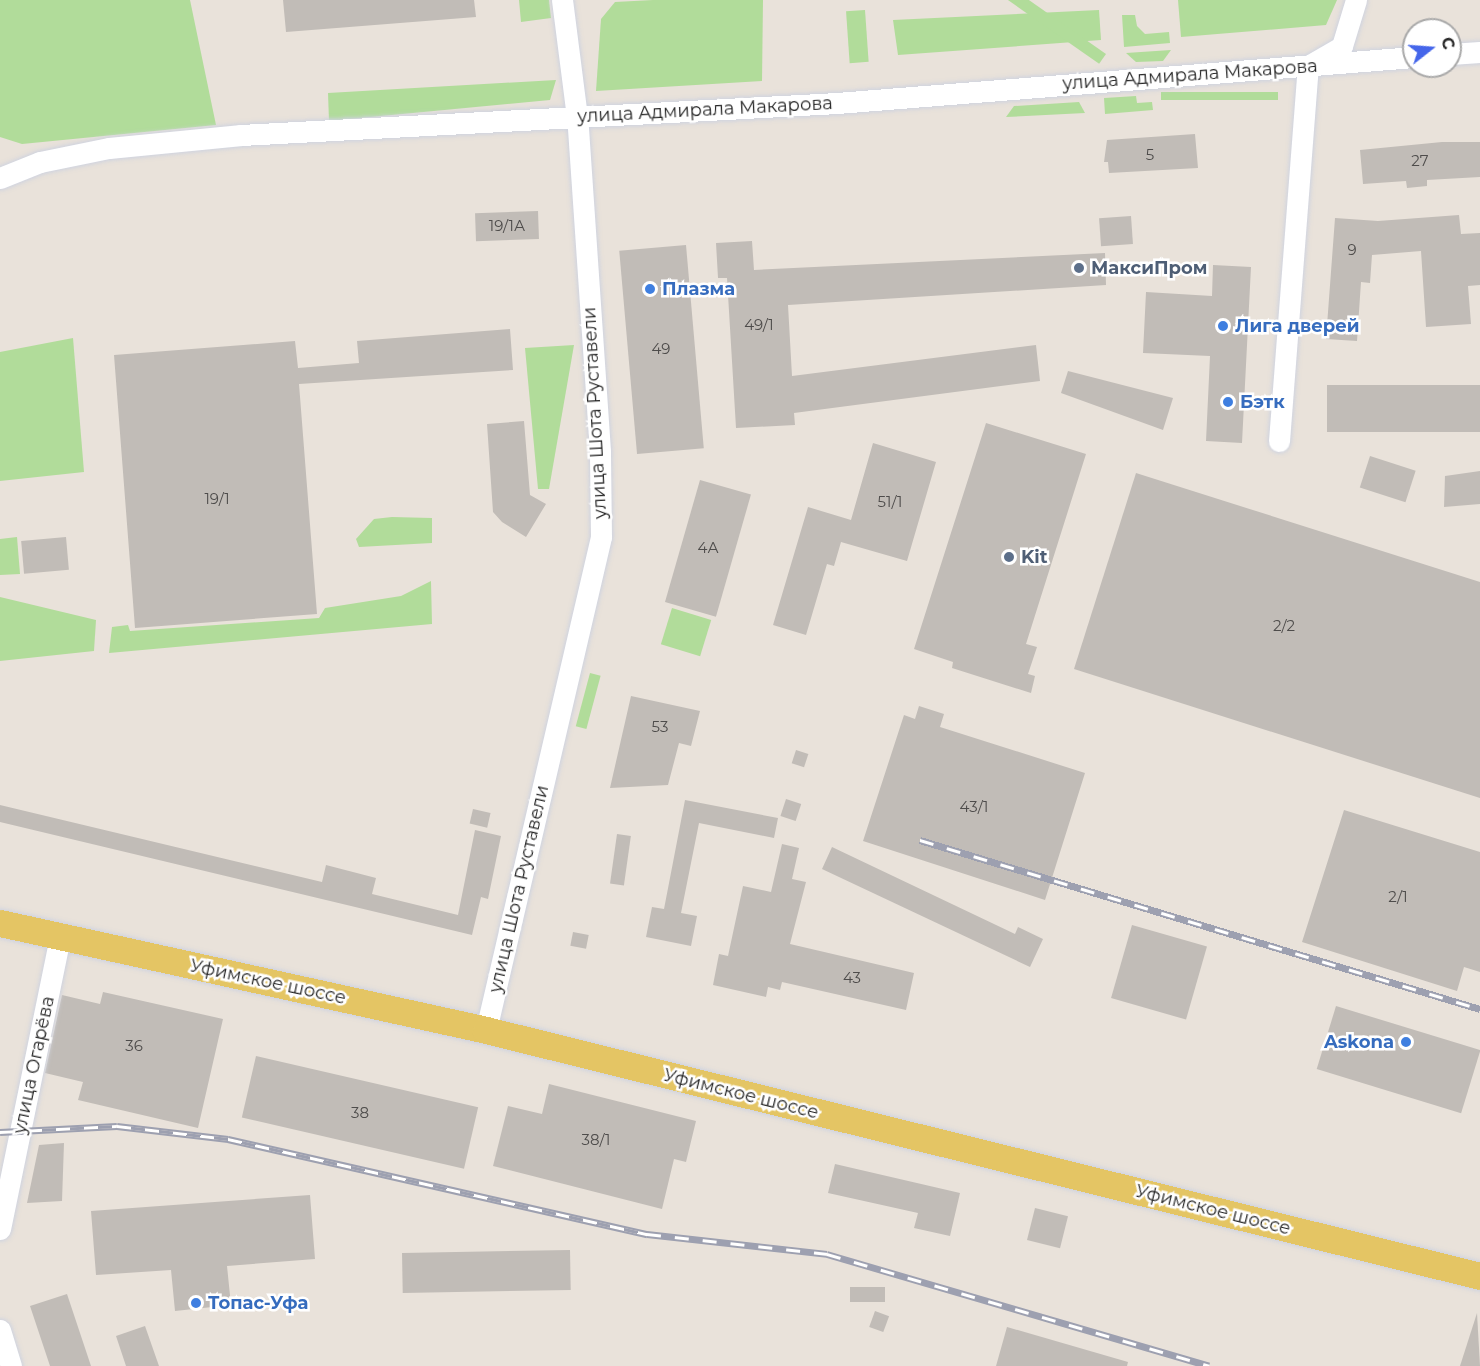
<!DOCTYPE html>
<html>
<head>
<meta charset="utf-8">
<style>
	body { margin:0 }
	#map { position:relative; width:1480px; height:1366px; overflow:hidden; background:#e9e2da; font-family:Montserrat,sans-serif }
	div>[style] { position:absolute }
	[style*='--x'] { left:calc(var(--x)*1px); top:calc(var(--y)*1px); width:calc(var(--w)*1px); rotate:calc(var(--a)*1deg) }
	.green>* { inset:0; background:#b1dc9a; transform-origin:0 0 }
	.building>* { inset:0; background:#c1bcb7; transform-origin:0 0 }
	.roads { filter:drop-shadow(0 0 2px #cfd3df) drop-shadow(0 0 2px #cfd3df) }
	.minor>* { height:21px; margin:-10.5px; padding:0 10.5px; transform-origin:10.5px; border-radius:10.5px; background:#fff }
	.major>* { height:27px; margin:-13.5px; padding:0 13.5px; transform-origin:13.5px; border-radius:13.5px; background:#e4c564 }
	.rail>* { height:7px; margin-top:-3.5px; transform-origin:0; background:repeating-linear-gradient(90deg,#fff 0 14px,#9da0b0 0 28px); box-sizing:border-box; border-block:2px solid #9da0b0 }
	.dots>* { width:16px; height:16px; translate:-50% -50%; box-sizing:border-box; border:3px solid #fff; border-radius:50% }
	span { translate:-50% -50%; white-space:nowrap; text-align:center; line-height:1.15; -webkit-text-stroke:5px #fff; paint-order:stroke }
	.number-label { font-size:15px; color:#4e4c4b }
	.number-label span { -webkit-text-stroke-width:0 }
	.street-label { font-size:18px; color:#272727 }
	.service-label { font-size:18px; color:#4e5e75; font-weight:700 }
	.left { translate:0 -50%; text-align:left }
	.shop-label { font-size:18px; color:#366cbe; font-weight:700 }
	.right { translate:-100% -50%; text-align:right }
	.north { position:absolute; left:1402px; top:18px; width:60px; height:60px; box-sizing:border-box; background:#fff; border:2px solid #a9a9a9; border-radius:50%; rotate:73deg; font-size:16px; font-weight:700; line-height:24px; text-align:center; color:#272727 }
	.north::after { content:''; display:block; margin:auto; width:21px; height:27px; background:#4566ea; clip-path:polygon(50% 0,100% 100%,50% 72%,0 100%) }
</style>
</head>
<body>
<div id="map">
	<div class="green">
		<i style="clip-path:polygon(0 0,190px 0,216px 125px,22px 144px,0 137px)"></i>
		<i style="clip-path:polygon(519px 0,549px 0,551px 18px,521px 22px)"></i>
		<i style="clip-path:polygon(653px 0,763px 0,762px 81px,596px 91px,601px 19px,615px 2px)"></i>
		<i style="clip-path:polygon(1178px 0,1337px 0,1326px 25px,1181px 37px)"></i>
		<i style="left:865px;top:10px;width:52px;height:19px;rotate:86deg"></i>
		<i style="clip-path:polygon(1099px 10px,1101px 40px,898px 55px,893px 20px)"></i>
		<i style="clip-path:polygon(1122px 15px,1135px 15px,1137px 26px,1145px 34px,1169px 32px,1170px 43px,1124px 47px)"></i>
		<i style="clip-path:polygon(1171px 50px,1163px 61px,1136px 62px,1126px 53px)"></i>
		<i style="left:1106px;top:54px;width:12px;height:202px;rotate:125deg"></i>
		<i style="clip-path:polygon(556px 80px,550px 100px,329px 121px,328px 93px)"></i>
		<i style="left:1278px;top:92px;width:8px;height:117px;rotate:90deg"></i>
		<i style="clip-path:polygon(1136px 96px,1137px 103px,1152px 102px,1153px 110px,1105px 114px,1104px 98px)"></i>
		<i style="clip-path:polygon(1079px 102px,1085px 113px,1006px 117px,1014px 106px)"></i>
		<i style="clip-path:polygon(73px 338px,84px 472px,0 481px,0 352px)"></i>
		<i style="clip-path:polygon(574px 345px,549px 489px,538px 489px,525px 348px)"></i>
		<i style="clip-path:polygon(392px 517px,432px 518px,432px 543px,359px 547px,356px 539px,374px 519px)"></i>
		<i style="clip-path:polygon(17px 537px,20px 574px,0 575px,0 539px)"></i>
		<i style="clip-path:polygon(431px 581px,432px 624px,109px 653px,112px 627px,128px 625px,130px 631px,319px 618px,325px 608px,401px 596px)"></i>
		<i style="clip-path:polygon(0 597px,96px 620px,94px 651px,0 661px)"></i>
		<i style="left:672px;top:608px;width:41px;height:38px;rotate:17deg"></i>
		<i style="left:590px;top:673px;width:11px;height:55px;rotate:15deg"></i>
	</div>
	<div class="building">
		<i style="clip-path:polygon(283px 0,474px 0,476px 17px,286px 32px)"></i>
		<i style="clip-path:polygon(1195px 134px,1198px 168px,1109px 173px,1108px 162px,1104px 162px,1107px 140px)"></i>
		<i style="clip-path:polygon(1442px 142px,1480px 142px,1480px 177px,1427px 180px,1427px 186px,1407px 188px,1406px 181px,1363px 184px,1360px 150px)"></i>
		<i style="left:538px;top:211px;width:28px;height:63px;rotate:88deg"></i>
		<i style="clip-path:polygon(1459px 215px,1461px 234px,1480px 233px,1480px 285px,1468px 286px,1471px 324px,1426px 327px,1421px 251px,1372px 255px,1370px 283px,1361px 282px,1357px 341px,1326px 339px,1335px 218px,1378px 221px)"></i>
		<i style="left:1131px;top:216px;width:28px;height:32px;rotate:86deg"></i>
		<i style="clip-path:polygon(752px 241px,754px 270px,1105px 253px,1106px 285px,788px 305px,792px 376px,1036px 345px,1040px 381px,794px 413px,795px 425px,736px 428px,727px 278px,718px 278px,716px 243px)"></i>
		<i style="left:686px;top:245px;width:204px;height:67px;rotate:85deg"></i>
		<i style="clip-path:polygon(1213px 265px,1251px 267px,1242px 443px,1206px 441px,1210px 356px,1143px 353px,1146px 292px,1212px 296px)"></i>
		<i style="clip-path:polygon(510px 329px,513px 370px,299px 384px,317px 614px,135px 628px,114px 355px,295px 341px,298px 368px,359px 363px,357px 341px)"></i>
		<i style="clip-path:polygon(1068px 371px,1173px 398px,1163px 430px,1061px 393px)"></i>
		<i style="left:1480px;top:385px;width:47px;height:153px;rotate:90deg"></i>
		<i style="clip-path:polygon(524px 421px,530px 495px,546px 504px,526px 537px,502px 522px,493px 512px,487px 424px)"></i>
		<i style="clip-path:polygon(986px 423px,1086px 454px,1026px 644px,1037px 647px,1028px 674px,1035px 676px,1031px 693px,952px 668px,953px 662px,914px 649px)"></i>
		<i style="clip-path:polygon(873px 443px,936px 462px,907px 561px,841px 542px,834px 566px,827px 564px,806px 635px,773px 625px,808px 507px,851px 520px)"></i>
		<i style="left:1370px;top:456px;width:48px;height:33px;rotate:18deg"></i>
		<i style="clip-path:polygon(1480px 471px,1480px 504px,1444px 507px,1445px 476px)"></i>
		<i style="clip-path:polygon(1136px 473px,1480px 582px,1480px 798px,1074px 669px)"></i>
		<i style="left:700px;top:480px;width:53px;height:127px;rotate:16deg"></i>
		<i style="left:66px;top:537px;width:33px;height:45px;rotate:85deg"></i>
		<i style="clip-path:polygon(631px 696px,700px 711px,691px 746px,679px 743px,668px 785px,610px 788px)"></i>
		<i style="clip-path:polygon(919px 706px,944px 714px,940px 727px,1085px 773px,1045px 900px,863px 841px,904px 715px,915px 719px)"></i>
		<i style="left:796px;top:750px;width:13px;height:14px;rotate:18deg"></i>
		<i style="left:786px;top:799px;width:16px;height:18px;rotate:18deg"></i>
		<i style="clip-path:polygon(685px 800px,778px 818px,774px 838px,699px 823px,681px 913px,697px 916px,691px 946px,646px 937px,652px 907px,664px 909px)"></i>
		<i style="clip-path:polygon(0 805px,322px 882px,326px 865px,376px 878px,372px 894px,458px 915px,475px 830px,501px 836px,488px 899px,481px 897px,472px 935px,0 822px)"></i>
		<i style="left:473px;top:809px;width:18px;height:15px;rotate:13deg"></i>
		<i style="clip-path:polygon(1344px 810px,1480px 852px,1480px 972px,1464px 967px,1457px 991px,1302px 942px)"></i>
		<i style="left:617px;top:834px;width:14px;height:50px;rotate:8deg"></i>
		<i style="clip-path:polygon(782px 844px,799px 848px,792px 879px,806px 882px,790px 944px,914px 973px,906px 1010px,782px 982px,780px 990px,768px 987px,766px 997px,713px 985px,719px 954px,728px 956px,743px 886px,771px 892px)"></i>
		<i style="clip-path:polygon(832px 847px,1015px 934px,1018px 927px,1043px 939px,1030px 967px,822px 869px)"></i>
		<i style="left:1132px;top:925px;width:78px;height:76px;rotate:16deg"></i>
		<i style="left:573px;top:932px;width:16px;height:14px;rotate:11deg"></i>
		<i style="clip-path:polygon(103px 992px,223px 1019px,198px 1128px,78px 1100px,83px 1082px,45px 1073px,62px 995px,100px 1004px)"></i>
		<i style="left:1336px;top:1006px;width:151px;height:66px;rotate:17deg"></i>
		<i style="left:256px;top:1056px;width:228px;height:63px;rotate:13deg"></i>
		<i style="clip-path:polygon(549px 1084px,696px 1121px,686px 1162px,674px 1159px,662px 1209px,493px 1166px,508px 1106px,542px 1114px)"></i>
		<i style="clip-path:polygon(64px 1143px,62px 1201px,27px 1203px,39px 1145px)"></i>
		<i style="clip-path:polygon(835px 1164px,960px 1193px,950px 1236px,914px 1228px,918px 1213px,828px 1193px)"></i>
		<i style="clip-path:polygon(310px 1195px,315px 1259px,227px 1266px,231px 1305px,175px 1311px,171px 1270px,96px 1275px,91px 1211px)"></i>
		<i style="left:1035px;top:1208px;width:34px;height:33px;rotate:14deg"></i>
		<i style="left:570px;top:1250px;width:40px;height:168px;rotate:89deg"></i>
		<i style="left:850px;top:1287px;width:35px;height:15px"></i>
		<i style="clip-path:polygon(67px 1294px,91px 1366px,50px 1366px,30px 1306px)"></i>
		<i style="left:875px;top:1311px;width:15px;height:17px;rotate:20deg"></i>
		<i style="clip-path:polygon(1477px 1313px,1480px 1366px,1460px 1366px)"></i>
		<i style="clip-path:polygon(145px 1326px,159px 1366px,126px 1366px,116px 1336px)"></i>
		<i style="clip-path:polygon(1007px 1327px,1128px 1362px,1127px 1366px,996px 1366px)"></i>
	</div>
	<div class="roads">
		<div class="minor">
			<i style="--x:1450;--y:54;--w:30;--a:-4"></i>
			<i style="--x:0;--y:178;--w:43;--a:-21.8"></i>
			<i style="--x:40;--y:162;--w:70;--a:-11.5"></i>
			<i style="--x:109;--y:148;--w:133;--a:-5.6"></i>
			<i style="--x:241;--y:135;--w:597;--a:-3.07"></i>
			<i style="--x:837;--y:103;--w:579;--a:-4.56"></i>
			<i style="--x:1279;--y:441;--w:376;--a:-85.6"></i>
			<i style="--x:1308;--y:66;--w:39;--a:-30"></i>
			<i style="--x:1342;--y:46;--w:48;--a:-73.1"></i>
			<i style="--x:486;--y:1030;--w:506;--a:-76.87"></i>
			<i style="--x:601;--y:537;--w:86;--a:-90.7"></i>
			<i style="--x:600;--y:451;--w:335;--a:-93.9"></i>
			<i style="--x:577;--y:117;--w:118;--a:-97.3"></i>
			<i style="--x:0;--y:1229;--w:298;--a:-78.4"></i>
			<i style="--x:0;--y:1330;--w:38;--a:73"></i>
		</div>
		<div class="major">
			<i style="--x:0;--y:923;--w:498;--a:12.4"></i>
			<i style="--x:486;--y:1030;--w:1024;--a:13.9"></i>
		</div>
	</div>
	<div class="rail">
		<i style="--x:920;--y:840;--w:585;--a:16.79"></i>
		<i style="--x:0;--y:1132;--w:117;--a:-2.9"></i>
		<i style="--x:117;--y:1126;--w:112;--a:6.7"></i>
		<i style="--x:228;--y:1139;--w:430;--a:12.8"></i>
		<i style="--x:647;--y:1234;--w:181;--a:6.3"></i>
		<i style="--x:827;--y:1254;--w:398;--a:16.3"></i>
	</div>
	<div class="dots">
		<i style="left:1079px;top:268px;background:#5c6f8a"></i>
		<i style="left:650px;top:289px;background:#3f7fe0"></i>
		<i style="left:1223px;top:326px;background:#3f7fe0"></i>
		<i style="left:1228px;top:402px;background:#3f7fe0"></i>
		<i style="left:1009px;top:557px;background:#5c6f8a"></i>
		<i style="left:1406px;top:1042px;background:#3f7fe0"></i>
		<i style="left:196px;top:1303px;background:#3f7fe0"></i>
	</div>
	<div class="number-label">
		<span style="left:1150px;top:155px">5</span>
		<span style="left:1420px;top:161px">27</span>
		<span style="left:507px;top:226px">19/1А</span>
		<span style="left:1352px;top:250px">9</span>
		<span style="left:759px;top:325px">49/1</span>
		<span style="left:661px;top:349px">49</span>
		<span style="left:217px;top:499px">19/1</span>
		<span style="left:890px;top:502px">51/1</span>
		<span style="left:708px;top:548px">4А</span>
		<span style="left:1284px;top:626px">2/2</span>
		<span style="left:660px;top:727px">53</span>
		<span style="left:974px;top:807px">43/1</span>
		<span style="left:1398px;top:897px">2/1</span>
		<span style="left:852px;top:978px">43</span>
		<span style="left:134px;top:1046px">36</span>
		<span style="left:360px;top:1113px">38</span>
		<span style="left:596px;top:1140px">38/1</span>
	</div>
	<div class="street-label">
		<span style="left:1190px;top:75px;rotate:-4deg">улица Адмирала Макарова</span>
		<span style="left:705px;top:110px;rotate:-3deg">улица Адмирала Макарова</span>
		<span style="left:595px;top:413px;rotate:-93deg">улица Шота Руставели</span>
		<span style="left:519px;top:889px;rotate:-77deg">улица Шота Руставели</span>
		<span style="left:268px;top:982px;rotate:12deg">Уфимское шоссе</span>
		<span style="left:34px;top:1065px;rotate:-78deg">улица Огарёва</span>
		<span style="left:741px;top:1094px;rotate:14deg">Уфимское шоссе</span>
		<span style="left:1213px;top:1210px;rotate:14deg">Уфимское шоссе</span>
	</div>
	<div class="service-label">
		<span class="left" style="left:1091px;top:268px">МаксиПром</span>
		<span class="left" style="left:1021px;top:557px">Kit</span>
	</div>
	<div class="shop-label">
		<span class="left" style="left:662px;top:289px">Плазма</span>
		<span class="left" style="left:1235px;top:326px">Лига дверей</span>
		<span class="left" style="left:1240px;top:402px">Бэтк</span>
		<span class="right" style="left:1394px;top:1042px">Askona</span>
		<span class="left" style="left:208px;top:1303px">Топас-Уфа</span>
	</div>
	<div class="north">С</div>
</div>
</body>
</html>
